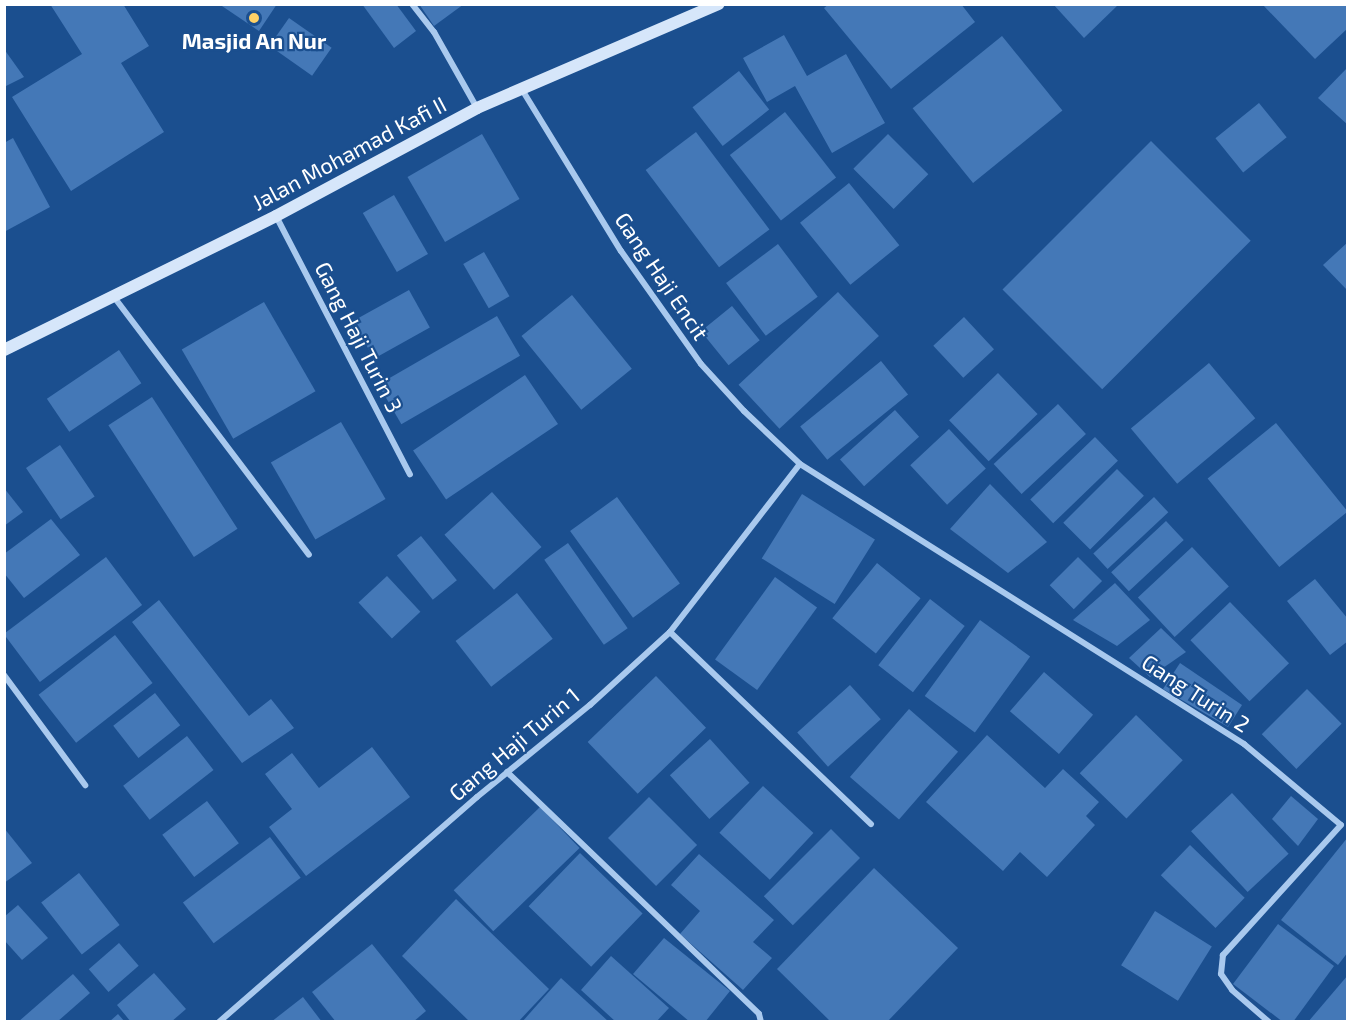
<!DOCTYPE html>
<html>
<head>
<meta charset="utf-8">
<style>
	body { margin:0 }
	#map { position:relative; width:1352px; height:1026px; overflow:hidden; background:#1b4f8f; font-family:"Exo 2",sans-serif }
	div>[style] { position:absolute }
	[style*='--x'] { left:calc(var(--x)*1px); top:calc(var(--y)*1px); width:calc(var(--w)*1px); rotate:calc(var(--a)*1deg) }
	.building>* { inset:0; background:#4478b7; transform-origin:0 0 }
	.street>* { height:6px; margin:-3px; padding:0 3px; transform-origin:3px; border-radius:3px; background:#a9c9ee }
	.secondary>* { height:12px; margin:-6px; padding:0 6px; transform-origin:6px; border-radius:6px; background:#d6e6fa }
	.dots>* { width:16px; height:16px; translate:-50% -50%; box-sizing:border-box; border:3px solid #1b4f8f; border-radius:50% }
	span { translate:-50% -50%; white-space:nowrap; text-align:center; line-height:1.15; -webkit-text-stroke:4.5px #1b4f8f; paint-order:stroke }
	.poi-label { font-size:22px; color:#fff; font-weight:700 }
	.street-label { font-size:22px; color:#fff }
	.frame { position:absolute; inset:0; border:6px solid #fff; pointer-events:none }
</style>
</head>
<body>
<div id="map">
	<div class="building">
		<i style="clip-path:polygon(50px 4px,123px 4px,149px 46px,121px 63px,164px 132px,71px 191px,12px 97px,82px 54px)"></i>
		<i style="clip-path:polygon(219px 4px,277px 4px,259px 31px)"></i>
		<i style="clip-path:polygon(362px 4px,396px 4px,416px 31px,394px 48px)"></i>
		<i style="clip-path:polygon(419px 4px,464px 4px,434px 26px)"></i>
		<i style="clip-path:polygon(829px 4px,961px 4px,975px 22px,891px 89px,824px 8px)"></i>
		<i style="clip-path:polygon(1053px 4px,1119px 4px,1084px 38px)"></i>
		<i style="clip-path:polygon(1262px 4px,1348px 4px,1348px 28px,1315px 59px)"></i>
		<i style="left:289px;top:18px;width:52px;height:34px;rotate:35deg"></i>
		<i style="clip-path:polygon(784px 35px,807px 76px,846px 54px,885px 123px,832px 153px,795px 86px,767px 102px,743px 58px)"></i>
		<i style="left:1002px;top:36px;width:96px;height:115px;rotate:51deg"></i>
		<i style="clip-path:polygon(4px 49px,24px 77px,4px 87px)"></i>
		<i style="clip-path:polygon(1348px 67px,1348px 125px,1318px 98px)"></i>
		<i style="left:739px;top:71px;width:49px;height:59px;rotate:52deg"></i>
		<i style="left:1259px;top:103px;width:44px;height:56px;rotate:51deg"></i>
		<i style="left:785px;top:112px;width:83px;height:70px;rotate:52deg"></i>
		<i style="left:696px;top:132px;width:122px;height:63px;rotate:53deg"></i>
		<i style="left:482px;top:134px;width:75px;height:86px;rotate:60deg"></i>
		<i style="left:888px;top:134px;width:57px;height:49px;rotate:45deg"></i>
		<i style="clip-path:polygon(13px 138px,50px 207px,4px 232px,4px 143px)"></i>
		<i style="left:1151px;top:141px;width:141px;height:210px;rotate:45deg"></i>
		<i style="left:849px;top:183px;width:80px;height:63px;rotate:51deg"></i>
		<i style="left:394px;top:195px;width:68px;height:36px;rotate:60deg"></i>
		<i style="clip-path:polygon(1348px 242px,1348px 291px,1323px 265px)"></i>
		<i style="left:778px;top:244px;width:66px;height:65px;rotate:53deg"></i>
		<i style="left:484px;top:252px;width:51px;height:24px;rotate:60deg"></i>
		<i style="left:409px;top:290px;width:43px;height:64px;rotate:61deg"></i>
		<i style="left:838px;top:292px;width:60px;height:136px;rotate:47deg"></i>
		<i style="left:572px;top:295px;width:95px;height:65px;rotate:51deg"></i>
		<i style="left:264px;top:302px;width:103px;height:95px;rotate:60deg"></i>
		<i style="left:732px;top:306px;width:44px;height:40px;rotate:51deg"></i>
		<i style="left:497px;top:316px;width:46px;height:137px;rotate:60deg"></i>
		<i style="left:964px;top:317px;width:44px;height:42px;rotate:47deg"></i>
		<i style="left:119px;top:350px;width:40px;height:87px;rotate:56deg"></i>
		<i style="left:881px;top:361px;width:43px;height:104px;rotate:51deg"></i>
		<i style="left:1209px;top:363px;width:72px;height:102px;rotate:50deg"></i>
		<i style="left:998px;top:373px;width:57px;height:68px;rotate:46deg"></i>
		<i style="left:525px;top:375px;width:59px;height:135px;rotate:56deg"></i>
		<i style="left:152px;top:397px;width:157px;height:52px;rotate:57deg"></i>
		<i style="left:1058px;top:404px;width:41px;height:88px;rotate:47deg"></i>
		<i style="left:895px;top:410px;width:36px;height:74px;rotate:48deg"></i>
		<i style="left:341px;top:422px;width:89px;height:81px;rotate:60deg"></i>
		<i style="left:1276px;top:423px;width:114px;height:88px;rotate:51deg"></i>
		<i style="left:949px;top:429px;width:54px;height:53px;rotate:47deg"></i>
		<i style="left:1095px;top:437px;width:33px;height:90px;rotate:46deg"></i>
		<i style="left:60px;top:445px;width:62px;height:41px;rotate:56deg"></i>
		<i style="left:1117px;top:469px;width:38px;height:76px;rotate:45deg"></i>
		<i style="clip-path:polygon(990px 484px,1047px 542px,1008px 573px,950px 529px)"></i>
		<i style="clip-path:polygon(4px 488px,23px 512px,4px 526px)"></i>
		<i style="left:492px;top:492px;width:74px;height:64px;rotate:48deg"></i>
		<i style="left:802px;top:494px;width:86px;height:76px;rotate:32deg"></i>
		<i style="left:617px;top:497px;width:107px;height:58px;rotate:54deg"></i>
		<i style="left:1154px;top:497px;width:21px;height:83px;rotate:47deg"></i>
		<i style="clip-path:polygon(51px 519px,80px 555px,24px 598px,4px 573px,4px 554px)"></i>
		<i style="left:1166px;top:521px;width:26px;height:75px;rotate:47deg"></i>
		<i style="left:421px;top:536px;width:57px;height:31px;rotate:51deg"></i>
		<i style="left:568px;top:543px;width:104px;height:29px;rotate:55deg"></i>
		<i style="left:1192px;top:547px;width:54px;height:74px;rotate:47deg"></i>
		<i style="left:106px;top:557px;width:60px;height:128px;rotate:53deg"></i>
		<i style="left:1078px;top:557px;width:34px;height:40px;rotate:45deg"></i>
		<i style="left:877px;top:563px;width:56px;height:71px;rotate:39deg"></i>
		<i style="left:387px;top:576px;width:49px;height:39px;rotate:47deg"></i>
		<i style="left:775px;top:577px;width:52px;height:102px;rotate:36deg"></i>
		<i style="clip-path:polygon(1315px 579px,1348px 619px,1348px 641px,1330px 655px,1287px 601px)"></i>
		<i style="clip-path:polygon(1115px 583px,1150px 620px,1117px 646px,1073px 620px)"></i>
		<i style="left:517px;top:593px;width:58px;height:78px;rotate:52deg"></i>
		<i style="left:930px;top:599px;width:44px;height:84px;rotate:38deg"></i>
		<i style="clip-path:polygon(159px 600px,249px 716px,271px 699px,294px 728px,242px 763px,132px 622px)"></i>
		<i style="left:1230px;top:602px;width:85px;height:55px;rotate:46deg"></i>
		<i style="left:980px;top:620px;width:62px;height:94px;rotate:36deg"></i>
		<i style="clip-path:polygon(1161px 628px,1186px 652px,1150px 677px,1129px 658px)"></i>
		<i style="left:115px;top:635px;width:61px;height:97px;rotate:52deg"></i>
		<i style="clip-path:polygon(1180px 663px,1242px 705px,1228px 727px,1163px 689px)"></i>
		<i style="left:1044px;top:672px;width:65px;height:52px;rotate:41deg"></i>
		<i style="left:656px;top:676px;width:72px;height:95px;rotate:46deg"></i>
		<i style="left:850px;top:685px;width:46px;height:71px;rotate:48deg"></i>
		<i style="left:1307px;top:689px;width:49px;height:64px;rotate:45deg"></i>
		<i style="left:155px;top:693px;width:41px;height:53px;rotate:52deg"></i>
		<i style="left:909px;top:709px;width:65px;height:90px;rotate:41deg"></i>
		<i style="left:1136px;top:715px;width:65px;height:81px;rotate:44deg"></i>
		<i style="clip-path:polygon(987px 735px,1045px 788px,1063px 769px,1099px 802px,1086px 816px,1095px 825px,1047px 877px,1020px 852px,1003px 871px,926px 802px)"></i>
		<i style="left:187px;top:736px;width:43px;height:81px;rotate:52deg"></i>
		<i style="left:710px;top:739px;width:59px;height:54px;rotate:48deg"></i>
		<i style="clip-path:polygon(372px 747px,410px 797px,306px 876px,269px 827px,292px 809px,265px 774px,292px 753px,319px 788px)"></i>
		<i style="left:763px;top:786px;width:69px;height:64px;rotate:43deg"></i>
		<i style="left:1232px;top:793px;width:83px;height:56px;rotate:47deg"></i>
		<i style="clip-path:polygon(1291px 796px,1318px 819px,1298px 846px,1272px 819px)"></i>
		<i style="left:649px;top:797px;width:68px;height:58px;rotate:45deg"></i>
		<i style="left:207px;top:801px;width:53px;height:56px;rotate:53deg"></i>
		<i style="left:540px;top:807px;width:57px;height:120px;rotate:46deg"></i>
		<i style="clip-path:polygon(4px 828px,32px 863px,4px 883px)"></i>
		<i style="left:831px;top:829px;width:41px;height:95px;rotate:45deg"></i>
		<i style="left:270px;top:837px;width:51px;height:109px;rotate:53deg"></i>
		<i style="clip-path:polygon(1348px 837px,1348px 952px,1338px 965px,1281px 920px)"></i>
		<i style="left:1190px;top:845px;width:76px;height:42px;rotate:44deg"></i>
		<i style="left:580px;top:853px;width:87px;height:74px;rotate:44deg"></i>
		<i style="clip-path:polygon(699px 854px,774px 920px,753px 942px,772px 958px,743px 990px,680px 934px,700px 911px,671px 885px)"></i>
		<i style="clip-path:polygon(874px 868px,958px 948px,887px 1022px,831px 1022px,777px 969px)"></i>
		<i style="left:79px;top:873px;width:66px;height:48px;rotate:52deg"></i>
		<i style="clip-path:polygon(456px 899px,549px 989px,518px 1022px,470px 1022px,402px 956px)"></i>
		<i style="clip-path:polygon(18px 905px,48px 938px,22px 960px,4px 940px,4px 917px)"></i>
		<i style="left:1155px;top:911px;width:67px;height:64px;rotate:32deg"></i>
		<i style="clip-path:polygon(1278px 924px,1334px 966px,1293px 1022px,1283px 1022px,1233px 984px)"></i>
		<i style="clip-path:polygon(664px 938px,730px 991px,705px 1022px,690px 1022px,633px 974px)"></i>
		<i style="left:119px;top:943px;width:30px;height:40px;rotate:49deg"></i>
		<i style="clip-path:polygon(372px 944px,426px 1011px,413px 1022px,336px 1022px,312px 992px)"></i>
		<i style="clip-path:polygon(611px 956px,669px 1008px,656px 1022px,616px 1022px,581px 990px)"></i>
		<i style="clip-path:polygon(154px 973px,186px 1009px,171px 1022px,131px 1022px,117px 1005px)"></i>
		<i style="clip-path:polygon(73px 974px,90px 993px,57px 1022px,18px 1022px)"></i>
		<i style="clip-path:polygon(1348px 975px,1348px 1022px,1308px 1022px)"></i>
		<i style="clip-path:polygon(561px 978px,609px 1022px,522px 1022px)"></i>
		<i style="clip-path:polygon(303px 997px,322px 1022px,271px 1022px)"></i>
		<i style="clip-path:polygon(118px 1014px,125px 1022px,109px 1022px)"></i>
	</div>
	<div class="street">
		<i style="--x:412;--y:4;--w:36;--a:52"></i>
		<i style="--x:434;--y:32;--w:87;--a:60.5"></i>
		<i style="--x:521;--y:88;--w:191;--a:58.5"></i>
		<i style="--x:621;--y:251;--w:138;--a:54.7"></i>
		<i style="--x:701;--y:364;--w:64;--a:47.5"></i>
		<i style="--x:744;--y:411;--w:77;--a:43.4"></i>
		<i style="--x:800;--y:464;--w:525;--a:32.24"></i>
		<i style="--x:1244;--y:744;--w:126;--a:39.9"></i>
		<i style="--x:1341;--y:825;--w:176;--a:132.2"></i>
		<i style="--x:1223;--y:955;--w:19;--a:96"></i>
		<i style="--x:1221;--y:974;--w:19;--a:55"></i>
		<i style="--x:1232;--y:990;--w:49;--a:40.9"></i>
		<i style="--x:276;--y:216;--w:291;--a:62.6"></i>
		<i style="--x:114;--y:297;--w:323;--a:52.9"></i>
		<i style="--x:670;--y:632;--w:278;--a:43.7"></i>
		<i style="--x:4;--y:675;--w:137;--a:53.6"></i>
		<i style="--x:507;--y:772;--w:349;--a:43.8"></i>
		<i style="--x:759;--y:1014;--w:8;--a:76"></i>
		<i style="--x:219;--y:1022;--w:342;--a:-41.1"></i>
		<i style="--x:477;--y:797;--w:146;--a:-39.2"></i>
		<i style="--x:590;--y:705;--w:108;--a:-42.4"></i>
		<i style="--x:670;--y:632;--w:212;--a:-52.3"></i>
	</div>
	<div class="secondary">
		<i style="--x:4;--y:350;--w:303;--a:-26.2"></i>
		<i style="--x:276;--y:216;--w:228;--a:-28.2"></i>
		<i style="--x:477;--y:108;--w:263;--a:-23.3"></i>
	</div>
	<div class="dots">
		<i style="left:254px;top:18px;background:#ffd166"></i>
	</div>
	<div class="poi-label">
		<span style="left:254px;top:41px">Masjid An Nur</span>
	</div>
	<div class="street-label">
		<span style="left:349px;top:153px;rotate:-28deg">Jalan Mohamad Kafi II</span>
		<span style="left:662px;top:276px;rotate:56deg">Gang Haji Encit</span>
		<span style="left:359px;top:337px;rotate:63deg">Gang Haji Turin 3</span>
		<span style="left:1196px;top:693px;rotate:33deg">Gang Turin 2</span>
		<span style="left:514px;top:744px;rotate:-40deg">Gang Haji Turin 1</span>
	</div>
	<div class="frame"></div>
</div>
</body>
</html>
